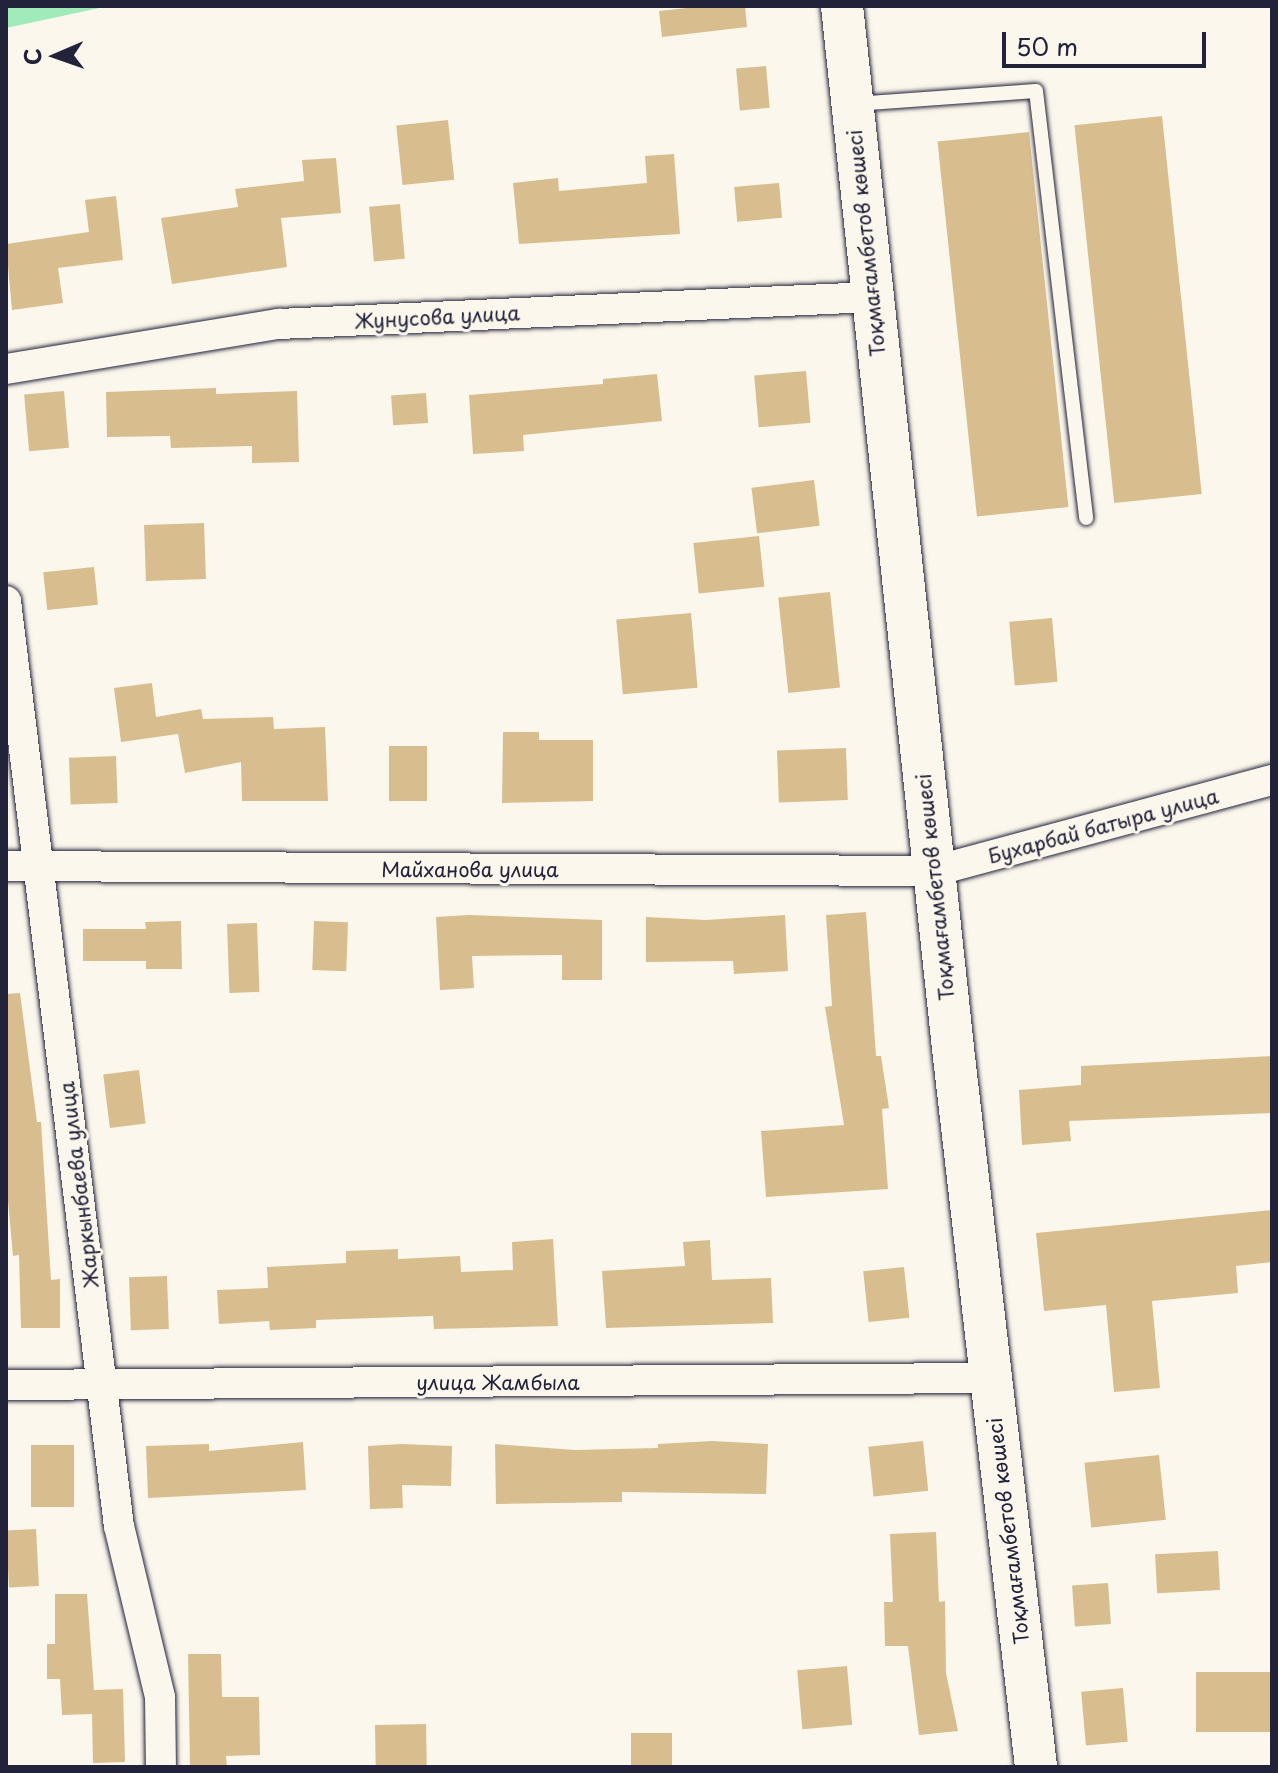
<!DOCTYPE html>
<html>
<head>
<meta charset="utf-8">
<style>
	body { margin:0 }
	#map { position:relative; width:1278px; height:1773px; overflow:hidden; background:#fbf7ec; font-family:"Playpen Sans",sans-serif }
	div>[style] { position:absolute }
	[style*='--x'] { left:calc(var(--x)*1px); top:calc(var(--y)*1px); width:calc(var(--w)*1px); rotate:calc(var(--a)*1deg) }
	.green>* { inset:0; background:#a1eab9 }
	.building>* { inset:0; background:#d8be8e; transform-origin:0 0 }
	.roads { filter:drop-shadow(0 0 2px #22223b) drop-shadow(0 0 2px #22223b) }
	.lane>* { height:14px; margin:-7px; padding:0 7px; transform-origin:7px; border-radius:7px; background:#fbf7ec }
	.street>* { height:30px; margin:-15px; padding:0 15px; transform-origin:15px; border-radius:15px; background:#fbf7ec }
	.secondary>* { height:42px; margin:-21px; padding:0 21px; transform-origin:21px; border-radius:21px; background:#fbf7ec }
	span { translate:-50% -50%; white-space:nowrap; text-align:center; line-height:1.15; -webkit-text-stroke:6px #fbf7ec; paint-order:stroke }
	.street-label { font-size:20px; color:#22223b }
	.frame { position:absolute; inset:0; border:8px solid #22223b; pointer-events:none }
	.north { position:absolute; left:16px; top:16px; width:80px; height:80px; -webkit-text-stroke:6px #fbf7ec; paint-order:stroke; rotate:268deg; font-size:22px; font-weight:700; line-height:32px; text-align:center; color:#22223b }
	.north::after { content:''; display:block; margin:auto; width:28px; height:36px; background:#22223b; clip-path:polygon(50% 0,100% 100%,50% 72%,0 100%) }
	.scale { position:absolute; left:1002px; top:32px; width:204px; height:36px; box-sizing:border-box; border:4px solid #22223b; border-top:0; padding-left:10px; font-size:24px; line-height:28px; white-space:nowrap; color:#22223b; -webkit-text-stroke:6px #fbf7ec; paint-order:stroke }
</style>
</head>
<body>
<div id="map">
	<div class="green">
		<i style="clip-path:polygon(6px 6px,109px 6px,6px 28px)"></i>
	</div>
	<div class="building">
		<i style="clip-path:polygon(706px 6px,745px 6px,747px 27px,662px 37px,659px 11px)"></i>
		<i style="left:766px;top:66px;width:42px;height:30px;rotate:85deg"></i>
		<i style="left:1162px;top:116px;width:380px;height:88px;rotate:84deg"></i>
		<i style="left:448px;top:120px;width:60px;height:52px;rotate:84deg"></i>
		<i style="left:1029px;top:132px;width:377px;height:92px;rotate:84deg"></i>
		<i style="clip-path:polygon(674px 154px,680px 234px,519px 244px,513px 183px,558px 178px,559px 191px,647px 183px,645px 156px)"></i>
		<i style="clip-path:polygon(336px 158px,341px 213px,281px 218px,287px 267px,172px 284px,161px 218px,238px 207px,235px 189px,304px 181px,302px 160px)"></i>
		<i style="left:779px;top:183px;width:35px;height:45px;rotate:85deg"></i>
		<i style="clip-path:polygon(116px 196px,123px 260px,58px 268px,63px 303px,12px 310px,6px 244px,89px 232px,85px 200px)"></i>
		<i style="left:400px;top:204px;width:55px;height:31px;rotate:85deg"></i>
		<i style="left:806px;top:371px;width:52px;height:52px;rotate:85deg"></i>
		<i style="clip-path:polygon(657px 374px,662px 421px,523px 435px,524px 451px,473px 454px,469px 395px,603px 384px,603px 379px)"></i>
		<i style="clip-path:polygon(216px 388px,216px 394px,297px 391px,299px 462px,252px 463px,252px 446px,171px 448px,170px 436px,107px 437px,106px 392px)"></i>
		<i style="left:64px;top:391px;width:57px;height:40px;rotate:85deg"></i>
		<i style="left:426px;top:393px;width:30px;height:35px;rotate:86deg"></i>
		<i style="left:814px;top:480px;width:46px;height:63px;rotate:83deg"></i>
		<i style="left:204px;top:523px;width:56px;height:60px;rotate:88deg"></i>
		<i style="left:759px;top:536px;width:51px;height:66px;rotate:84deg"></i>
		<i style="left:94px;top:567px;width:38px;height:51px;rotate:84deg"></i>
		<i style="left:830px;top:592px;width:96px;height:52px;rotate:84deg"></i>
		<i style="left:691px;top:613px;width:75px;height:75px;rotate:85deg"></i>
		<i style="left:1052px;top:618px;width:64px;height:43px;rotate:85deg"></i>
		<i style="clip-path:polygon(152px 683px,156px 717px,201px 709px,203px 719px,273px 717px,274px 729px,325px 727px,328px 801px,242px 801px,241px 762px,185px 773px,178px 734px,121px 742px,114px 688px)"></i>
		<i style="clip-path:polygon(503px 732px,539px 732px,539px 740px,593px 740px,593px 801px,502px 803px)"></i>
		<i style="left:389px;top:746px;width:38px;height:55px"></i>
		<i style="left:846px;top:748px;width:52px;height:69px;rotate:88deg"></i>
		<i style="left:116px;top:756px;width:47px;height:47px;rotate:88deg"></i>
		<i style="clip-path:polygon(866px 912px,876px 1056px,881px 1056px,889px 1108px,882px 1109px,888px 1189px,766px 1197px,761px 1131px,844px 1125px,825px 1007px,832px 1006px,826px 915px)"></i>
		<i style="clip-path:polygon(469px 915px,602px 920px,602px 980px,562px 980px,562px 955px,472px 956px,474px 988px,440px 990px,436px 917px)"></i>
		<i style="clip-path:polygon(785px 915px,788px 971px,734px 974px,733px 961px,646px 962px,646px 917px,706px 920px)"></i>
		<i style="clip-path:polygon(181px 921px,182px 969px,146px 969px,146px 961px,83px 961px,83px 929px,146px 929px,145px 922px)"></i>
		<i style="left:314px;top:921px;width:34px;height:49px;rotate:2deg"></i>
		<i style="left:257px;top:923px;width:69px;height:30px;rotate:88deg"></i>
		<i style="clip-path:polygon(20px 993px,37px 1122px,41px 1122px,51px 1280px,60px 1279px,60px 1328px,21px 1328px,19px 1255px,13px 1256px,6px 1179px,6px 994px)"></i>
		<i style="clip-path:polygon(1272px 1056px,1272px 1113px,1069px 1121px,1071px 1141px,1022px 1145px,1019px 1090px,1081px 1085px,1081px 1066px)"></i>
		<i style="left:139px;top:1070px;width:54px;height:36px;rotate:83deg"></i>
		<i style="clip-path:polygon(1272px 1210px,1272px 1262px,1236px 1266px,1238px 1293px,1152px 1301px,1160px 1388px,1114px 1392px,1106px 1305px,1044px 1311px,1036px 1233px)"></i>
		<i style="clip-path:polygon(553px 1239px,558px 1326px,434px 1329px,433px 1316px,316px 1320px,316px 1328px,270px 1330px,269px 1321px,219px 1324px,217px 1290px,268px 1288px,267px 1267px,346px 1263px,346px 1251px,398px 1249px,398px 1259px,460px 1256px,461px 1272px,513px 1270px,512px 1242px)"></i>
		<i style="clip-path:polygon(710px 1240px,712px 1280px,771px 1278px,773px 1323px,606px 1328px,602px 1271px,685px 1266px,683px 1242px)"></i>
		<i style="left:904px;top:1267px;width:51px;height:41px;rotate:84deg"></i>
		<i style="left:167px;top:1276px;width:53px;height:38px;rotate:88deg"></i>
		<i style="clip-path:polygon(712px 1441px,768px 1444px,766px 1494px,622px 1492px,622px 1502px,496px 1504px,495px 1444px,575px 1450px,658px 1448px,658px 1444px)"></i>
		<i style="left:923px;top:1441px;width:50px;height:55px;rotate:84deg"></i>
		<i style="clip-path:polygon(303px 1442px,306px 1490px,148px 1498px,146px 1446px,209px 1444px,209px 1451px)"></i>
		<i style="clip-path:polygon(401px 1444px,452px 1446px,451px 1486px,402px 1485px,403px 1508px,370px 1509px,368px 1446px)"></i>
		<i style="left:31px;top:1445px;width:43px;height:62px"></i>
		<i style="left:1159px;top:1455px;width:65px;height:75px;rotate:84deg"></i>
		<i style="left:36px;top:1529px;width:57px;height:30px;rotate:87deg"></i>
		<i style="clip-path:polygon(936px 1532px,939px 1602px,945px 1601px,946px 1673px,958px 1731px,919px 1735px,908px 1646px,885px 1646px,884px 1602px,893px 1602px,890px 1534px)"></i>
		<i style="left:1218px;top:1551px;width:39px;height:63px;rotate:87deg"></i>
		<i style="left:1108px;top:1583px;width:41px;height:36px;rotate:86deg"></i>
		<i style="clip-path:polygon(55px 1594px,87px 1594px,94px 1690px,123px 1689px,125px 1762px,93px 1763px,92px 1714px,62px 1715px,60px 1679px,47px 1679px,47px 1644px,55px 1644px)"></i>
		<i style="clip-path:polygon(188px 1654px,221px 1654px,222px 1697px,259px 1697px,260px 1755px,226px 1756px,227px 1767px,190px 1767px)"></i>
		<i style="left:847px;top:1666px;width:59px;height:50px;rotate:85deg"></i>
		<i style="left:1272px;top:1672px;width:60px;height:76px;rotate:90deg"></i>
		<i style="left:1123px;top:1688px;width:54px;height:42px;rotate:85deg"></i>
		<i style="left:426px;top:1724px;width:43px;height:51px;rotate:89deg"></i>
		<i style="left:631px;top:1733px;width:41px;height:34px"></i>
	</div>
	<div class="roads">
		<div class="lane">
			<i style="--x:855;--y:104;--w:181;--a:-4.1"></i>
			<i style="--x:1036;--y:91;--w:430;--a:83.3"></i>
		</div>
		<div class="street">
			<i style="--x:6;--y:369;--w:277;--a:-9.4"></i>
			<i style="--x:279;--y:324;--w:593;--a:-2.61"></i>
			<i style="--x:6;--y:601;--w:932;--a:83.04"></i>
			<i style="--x:119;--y:1526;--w:176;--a:76.5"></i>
			<i style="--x:160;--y:1697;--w:70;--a:89.2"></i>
			<i style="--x:6;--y:866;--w:928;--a:0.31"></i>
			<i style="--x:934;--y:871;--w:350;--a:-15.1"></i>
			<i style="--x:6;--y:1385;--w:985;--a:-0.41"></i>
		</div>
		<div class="secondary">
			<i style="--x:842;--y:6;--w:1057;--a:83.92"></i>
			<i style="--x:954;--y:1057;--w:715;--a:83.41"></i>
		</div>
	</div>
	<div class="street-label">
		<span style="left:866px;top:243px;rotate:-96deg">Тоқмағамбетов көшесі</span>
		<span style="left:437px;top:317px;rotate:-3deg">Жунусова улица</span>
		<span style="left:1103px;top:826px;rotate:-15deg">Бухарбай батыра улица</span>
		<span style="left:470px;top:869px">Майханова улица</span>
		<span style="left:935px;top:887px;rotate:-96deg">Тоқмағамбетов көшесі</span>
		<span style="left:79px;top:1185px;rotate:-97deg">Жаркынбаева улица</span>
		<span style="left:498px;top:1382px">улица Жамбыла</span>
		<span style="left:1008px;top:1531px;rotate:-97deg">Тоқмағамбетов көшесі</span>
	</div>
	<div class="frame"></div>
	<div class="north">С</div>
	<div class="scale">50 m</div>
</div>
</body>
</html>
